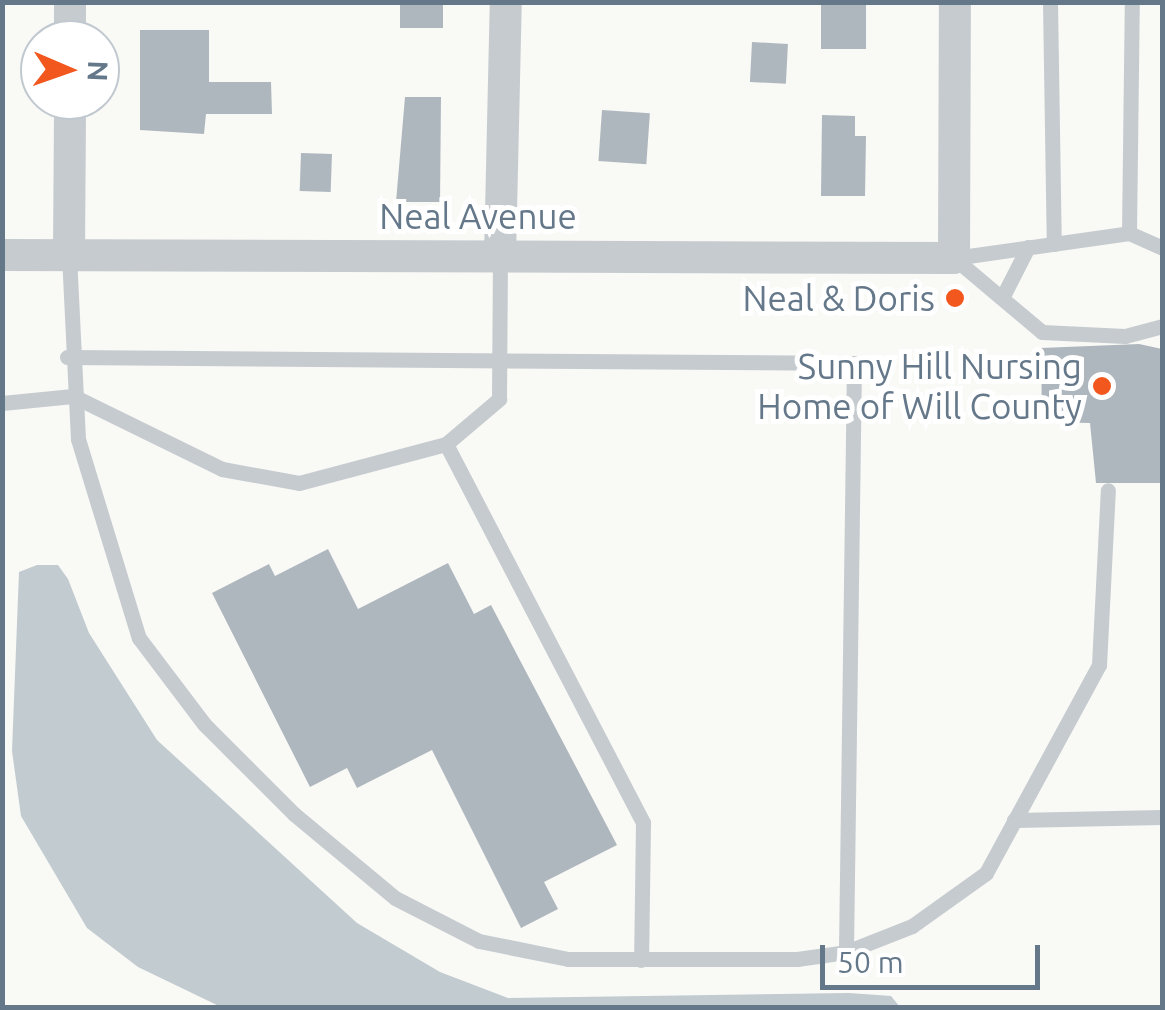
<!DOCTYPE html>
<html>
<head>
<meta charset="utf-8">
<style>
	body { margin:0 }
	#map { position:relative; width:1165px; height:1010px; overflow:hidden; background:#f9f9f6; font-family:Ubuntu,sans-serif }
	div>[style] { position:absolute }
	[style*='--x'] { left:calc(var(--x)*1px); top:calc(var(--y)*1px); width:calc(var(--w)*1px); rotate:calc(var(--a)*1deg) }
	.water>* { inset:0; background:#c1cbd0 }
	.building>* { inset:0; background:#afb7be; transform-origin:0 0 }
	.lane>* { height:15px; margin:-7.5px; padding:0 7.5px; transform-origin:7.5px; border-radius:7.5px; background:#c6cbcf }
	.street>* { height:32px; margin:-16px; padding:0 16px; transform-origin:16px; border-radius:16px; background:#c6cbcf }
	.dots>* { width:28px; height:28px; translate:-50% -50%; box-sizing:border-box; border:5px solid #fff; border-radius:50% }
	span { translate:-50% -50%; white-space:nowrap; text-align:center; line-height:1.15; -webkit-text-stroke:10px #fff; paint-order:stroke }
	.street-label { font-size:35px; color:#65788a }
	.poi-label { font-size:35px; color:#65788a }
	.right { translate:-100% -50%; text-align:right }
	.frame { position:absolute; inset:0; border:5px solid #65788a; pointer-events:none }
	.north { position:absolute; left:20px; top:20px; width:100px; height:100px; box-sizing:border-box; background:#fff; border:2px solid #c1c9d0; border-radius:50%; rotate:92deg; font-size:28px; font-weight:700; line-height:40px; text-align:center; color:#65788a }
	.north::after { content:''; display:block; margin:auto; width:35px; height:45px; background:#f2581e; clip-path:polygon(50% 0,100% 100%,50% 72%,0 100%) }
	.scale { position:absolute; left:820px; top:945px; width:220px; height:45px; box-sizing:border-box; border:5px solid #65788a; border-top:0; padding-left:12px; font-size:30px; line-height:35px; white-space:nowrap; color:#65788a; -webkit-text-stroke:8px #fff; paint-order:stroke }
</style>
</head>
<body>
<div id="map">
	<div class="water">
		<i style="clip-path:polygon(37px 565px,58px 565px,68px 579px,89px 633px,157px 740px,357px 923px,440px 972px,508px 998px,849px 993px,891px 996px,900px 1007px,221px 1007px,138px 967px,87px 928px,21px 816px,12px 751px,19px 572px)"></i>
	</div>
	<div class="building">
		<i style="left:400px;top:2px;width:43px;height:26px"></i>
		<i style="left:821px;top:2px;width:45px;height:47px"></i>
		<i style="clip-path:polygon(140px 30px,209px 30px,209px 82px,271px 82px,272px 114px,206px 114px,204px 134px,140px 130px)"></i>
		<i style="left:752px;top:42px;width:36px;height:40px;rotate:3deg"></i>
		<i style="clip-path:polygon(405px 97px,441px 97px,440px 202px,396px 202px)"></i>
		<i style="left:602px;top:110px;width:48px;height:51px;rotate:4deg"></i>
		<i style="clip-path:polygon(822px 115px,855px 116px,855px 136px,866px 136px,865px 196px,821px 196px)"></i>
		<i style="left:301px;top:153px;width:31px;height:38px;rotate:2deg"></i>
		<i style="clip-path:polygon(1139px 344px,1162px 349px,1162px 483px,1096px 483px,1090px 423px,1042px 422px,1041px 348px)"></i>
		<i style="clip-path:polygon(328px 549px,358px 609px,448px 563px,474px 614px,491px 605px,617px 845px,544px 882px,558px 909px,521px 928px,432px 750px,357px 788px,347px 768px,310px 787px,212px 593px,269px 564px,275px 576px)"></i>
	</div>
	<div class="lane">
		<i style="--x:1050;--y:2;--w:242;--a:89.1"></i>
		<i style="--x:1129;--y:233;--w:231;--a:-89.3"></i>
		<i style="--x:69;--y:255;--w:184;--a:87.2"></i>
		<i style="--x:78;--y:439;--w:208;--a:73"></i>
		<i style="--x:139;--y:638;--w:108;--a:52.9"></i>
		<i style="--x:204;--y:724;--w:127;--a:45"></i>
		<i style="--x:294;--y:814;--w:131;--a:39.7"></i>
		<i style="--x:395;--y:898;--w:94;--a:27.1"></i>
		<i style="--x:479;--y:941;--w:91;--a:11.4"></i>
		<i style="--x:568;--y:959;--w:229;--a:0"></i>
		<i style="--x:797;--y:959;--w:49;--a:-8.1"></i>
		<i style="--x:846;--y:952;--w:71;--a:-21.5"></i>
		<i style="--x:912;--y:926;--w:91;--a:-35.6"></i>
		<i style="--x:986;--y:873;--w:237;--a:-61.5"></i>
		<i style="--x:1099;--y:665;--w:175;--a:-87.1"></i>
		<i style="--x:954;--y:258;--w:115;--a:40.1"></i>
		<i style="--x:1042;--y:332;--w:83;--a:2.8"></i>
		<i style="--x:1125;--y:336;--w:38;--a:-15"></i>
		<i style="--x:954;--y:258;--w:177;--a:-8.1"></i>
		<i style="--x:1129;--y:233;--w:36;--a:24"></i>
		<i style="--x:1003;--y:296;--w:55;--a:-63"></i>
		<i style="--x:67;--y:357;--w:787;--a:0.44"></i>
		<i style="--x:854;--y:363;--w:589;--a:90.78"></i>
		<i style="--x:2;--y:403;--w:71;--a:-5.6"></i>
		<i style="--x:73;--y:396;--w:166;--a:26.1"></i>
		<i style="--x:222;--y:469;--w:78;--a:10.3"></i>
		<i style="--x:299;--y:483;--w:152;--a:-14.9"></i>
		<i style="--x:446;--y:444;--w:427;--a:62.5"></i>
		<i style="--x:643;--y:823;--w:137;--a:90.8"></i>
		<i style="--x:446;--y:444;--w:70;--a:-40.3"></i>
		<i style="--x:499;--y:399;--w:142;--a:-89.6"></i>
		<i style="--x:1014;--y:820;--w:148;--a:-1.2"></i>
	</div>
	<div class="street">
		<i style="--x:70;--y:40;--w:38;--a:-90"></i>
		<i style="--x:2;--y:255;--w:952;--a:0.18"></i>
		<i style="--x:954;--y:258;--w:256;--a:-89.8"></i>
		<i style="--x:69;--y:255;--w:155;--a:-89.6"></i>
		<i style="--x:500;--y:257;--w:255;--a:-88.7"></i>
	</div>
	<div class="dots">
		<i style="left:955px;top:298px;background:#f2581e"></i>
		<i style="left:1102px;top:386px;background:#f2581e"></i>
	</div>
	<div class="street-label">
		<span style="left:478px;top:216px">Neal Avenue</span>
	</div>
	<div class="poi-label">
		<span class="right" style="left:935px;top:298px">Neal &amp; Doris</span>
		<span class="right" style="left:1082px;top:386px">Sunny Hill Nursing<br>Home of Will County</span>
	</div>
	<div class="frame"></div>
	<div class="north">N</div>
	<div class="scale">50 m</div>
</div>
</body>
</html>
